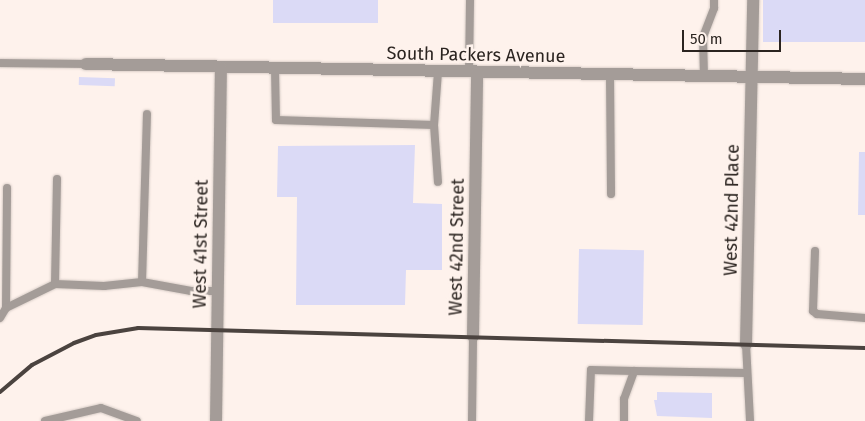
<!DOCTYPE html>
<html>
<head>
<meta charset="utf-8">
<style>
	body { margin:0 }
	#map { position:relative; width:865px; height:421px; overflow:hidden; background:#fef2ec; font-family:"Fira Sans",sans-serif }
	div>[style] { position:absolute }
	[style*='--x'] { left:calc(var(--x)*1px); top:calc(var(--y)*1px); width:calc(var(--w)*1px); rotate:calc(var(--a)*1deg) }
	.building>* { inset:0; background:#dbdaf6; transform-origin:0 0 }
	.path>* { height:2.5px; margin-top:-1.25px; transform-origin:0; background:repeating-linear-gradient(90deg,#baafaa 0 2.5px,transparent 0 6.5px) }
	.roads { filter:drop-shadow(0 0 1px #d8cdc7) drop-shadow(0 0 1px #d8cdc7) }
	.lane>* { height:8px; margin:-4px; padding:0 4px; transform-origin:4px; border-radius:4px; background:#a49c98 }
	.street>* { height:12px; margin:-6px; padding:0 6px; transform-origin:6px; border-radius:6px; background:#a49c98 }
	.rail>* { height:4px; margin:-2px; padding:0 2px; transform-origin:2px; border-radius:2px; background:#4b433f }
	span { translate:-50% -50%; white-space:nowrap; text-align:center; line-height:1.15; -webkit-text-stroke:5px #fef2ec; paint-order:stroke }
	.street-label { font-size:18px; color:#2b2420 }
	.scale { position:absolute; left:682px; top:30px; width:99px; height:22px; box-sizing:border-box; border:2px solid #2b2420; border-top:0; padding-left:6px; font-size:15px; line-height:18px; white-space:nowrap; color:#2b2420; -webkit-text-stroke:4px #fef2ec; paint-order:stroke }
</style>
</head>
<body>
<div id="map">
	<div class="building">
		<i style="left:273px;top:0;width:105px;height:23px"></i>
		<i style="left:763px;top:0;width:102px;height:42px"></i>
		<i style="left:79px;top:77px;width:36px;height:8px;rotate:2deg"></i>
		<i style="clip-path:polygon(415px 145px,413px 203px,442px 204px,442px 270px,406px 270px,405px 305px,296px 305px,297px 197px,277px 197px,278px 146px)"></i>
		<i style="clip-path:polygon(859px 152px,865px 152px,865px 215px,858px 215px)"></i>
		<i style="left:579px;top:249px;width:65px;height:75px;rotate:1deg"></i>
		<i style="clip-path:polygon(657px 392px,712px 393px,712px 418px,657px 416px,654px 400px,657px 400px)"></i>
	</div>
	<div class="path">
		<i style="--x:478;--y:55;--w:8;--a:7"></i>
	</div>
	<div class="roads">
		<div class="lane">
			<i style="--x:0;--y:63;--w:86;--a:0.7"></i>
			<i style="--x:275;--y:68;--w:52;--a:88.9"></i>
			<i style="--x:276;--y:120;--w:158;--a:1.8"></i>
			<i style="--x:438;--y:72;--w:53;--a:94.3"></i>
			<i style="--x:434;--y:125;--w:57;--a:86"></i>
			<i style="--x:469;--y:73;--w:73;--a:-89.2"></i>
			<i style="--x:610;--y:75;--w:119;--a:89.5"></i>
			<i style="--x:704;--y:77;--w:40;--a:-91.4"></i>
			<i style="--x:703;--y:37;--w:31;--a:-69"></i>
			<i style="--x:714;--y:8;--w:8;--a:-90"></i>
			<i style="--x:815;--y:251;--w:60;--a:91.9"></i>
			<i style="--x:813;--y:311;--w:5;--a:37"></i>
			<i style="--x:817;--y:314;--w:48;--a:4.8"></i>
			<i style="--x:142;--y:282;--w:168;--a:-88.3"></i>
			<i style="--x:55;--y:284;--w:105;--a:-88.9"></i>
			<i style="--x:6;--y:308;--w:120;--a:-89.5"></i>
			<i style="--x:0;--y:318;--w:12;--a:-59"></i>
			<i style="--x:6;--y:308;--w:55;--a:-26.1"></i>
			<i style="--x:55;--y:284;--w:49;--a:2.3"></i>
			<i style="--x:104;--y:286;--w:38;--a:-6"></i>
			<i style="--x:142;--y:282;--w:50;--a:10.4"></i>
			<i style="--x:191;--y:291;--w:27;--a:0"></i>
			<i style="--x:746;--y:344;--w:77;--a:87"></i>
			<i style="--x:45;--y:421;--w:57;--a:-13.1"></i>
			<i style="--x:101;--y:408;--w:38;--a:20"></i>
			<i style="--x:472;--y:421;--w:85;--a:-89.3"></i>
			<i style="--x:589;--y:421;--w:51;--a:-87.8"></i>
			<i style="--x:591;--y:370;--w:43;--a:1.3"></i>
			<i style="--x:624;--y:421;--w:22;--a:-90"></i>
			<i style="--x:624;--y:399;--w:30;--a:-70"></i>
			<i style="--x:634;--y:371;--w:113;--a:1"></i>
		</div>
		<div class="street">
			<i style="--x:86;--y:64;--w:779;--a:1.1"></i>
			<i style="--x:473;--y:336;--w:263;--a:-89.1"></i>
			<i style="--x:746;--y:344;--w:344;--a:-88.8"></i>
			<i style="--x:216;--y:421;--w:354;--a:-89.2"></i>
		</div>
	</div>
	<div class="rail">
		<i style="--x:0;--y:392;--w:42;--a:-40.2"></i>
		<i style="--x:32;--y:365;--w:47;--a:-27.6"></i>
		<i style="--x:74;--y:343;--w:23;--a:-20"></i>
		<i style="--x:96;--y:335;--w:43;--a:-9.5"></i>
		<i style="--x:138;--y:328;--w:727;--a:1.58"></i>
	</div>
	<div class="street-label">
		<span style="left:476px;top:55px;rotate:1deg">South Packers Avenue</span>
		<span style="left:732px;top:210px;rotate:-89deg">West 42nd Place</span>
		<span style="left:201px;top:244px;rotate:-89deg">West 41st Street</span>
		<span style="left:457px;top:247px;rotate:-89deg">West 42nd Street</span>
	</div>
	<div class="scale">50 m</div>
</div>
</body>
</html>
